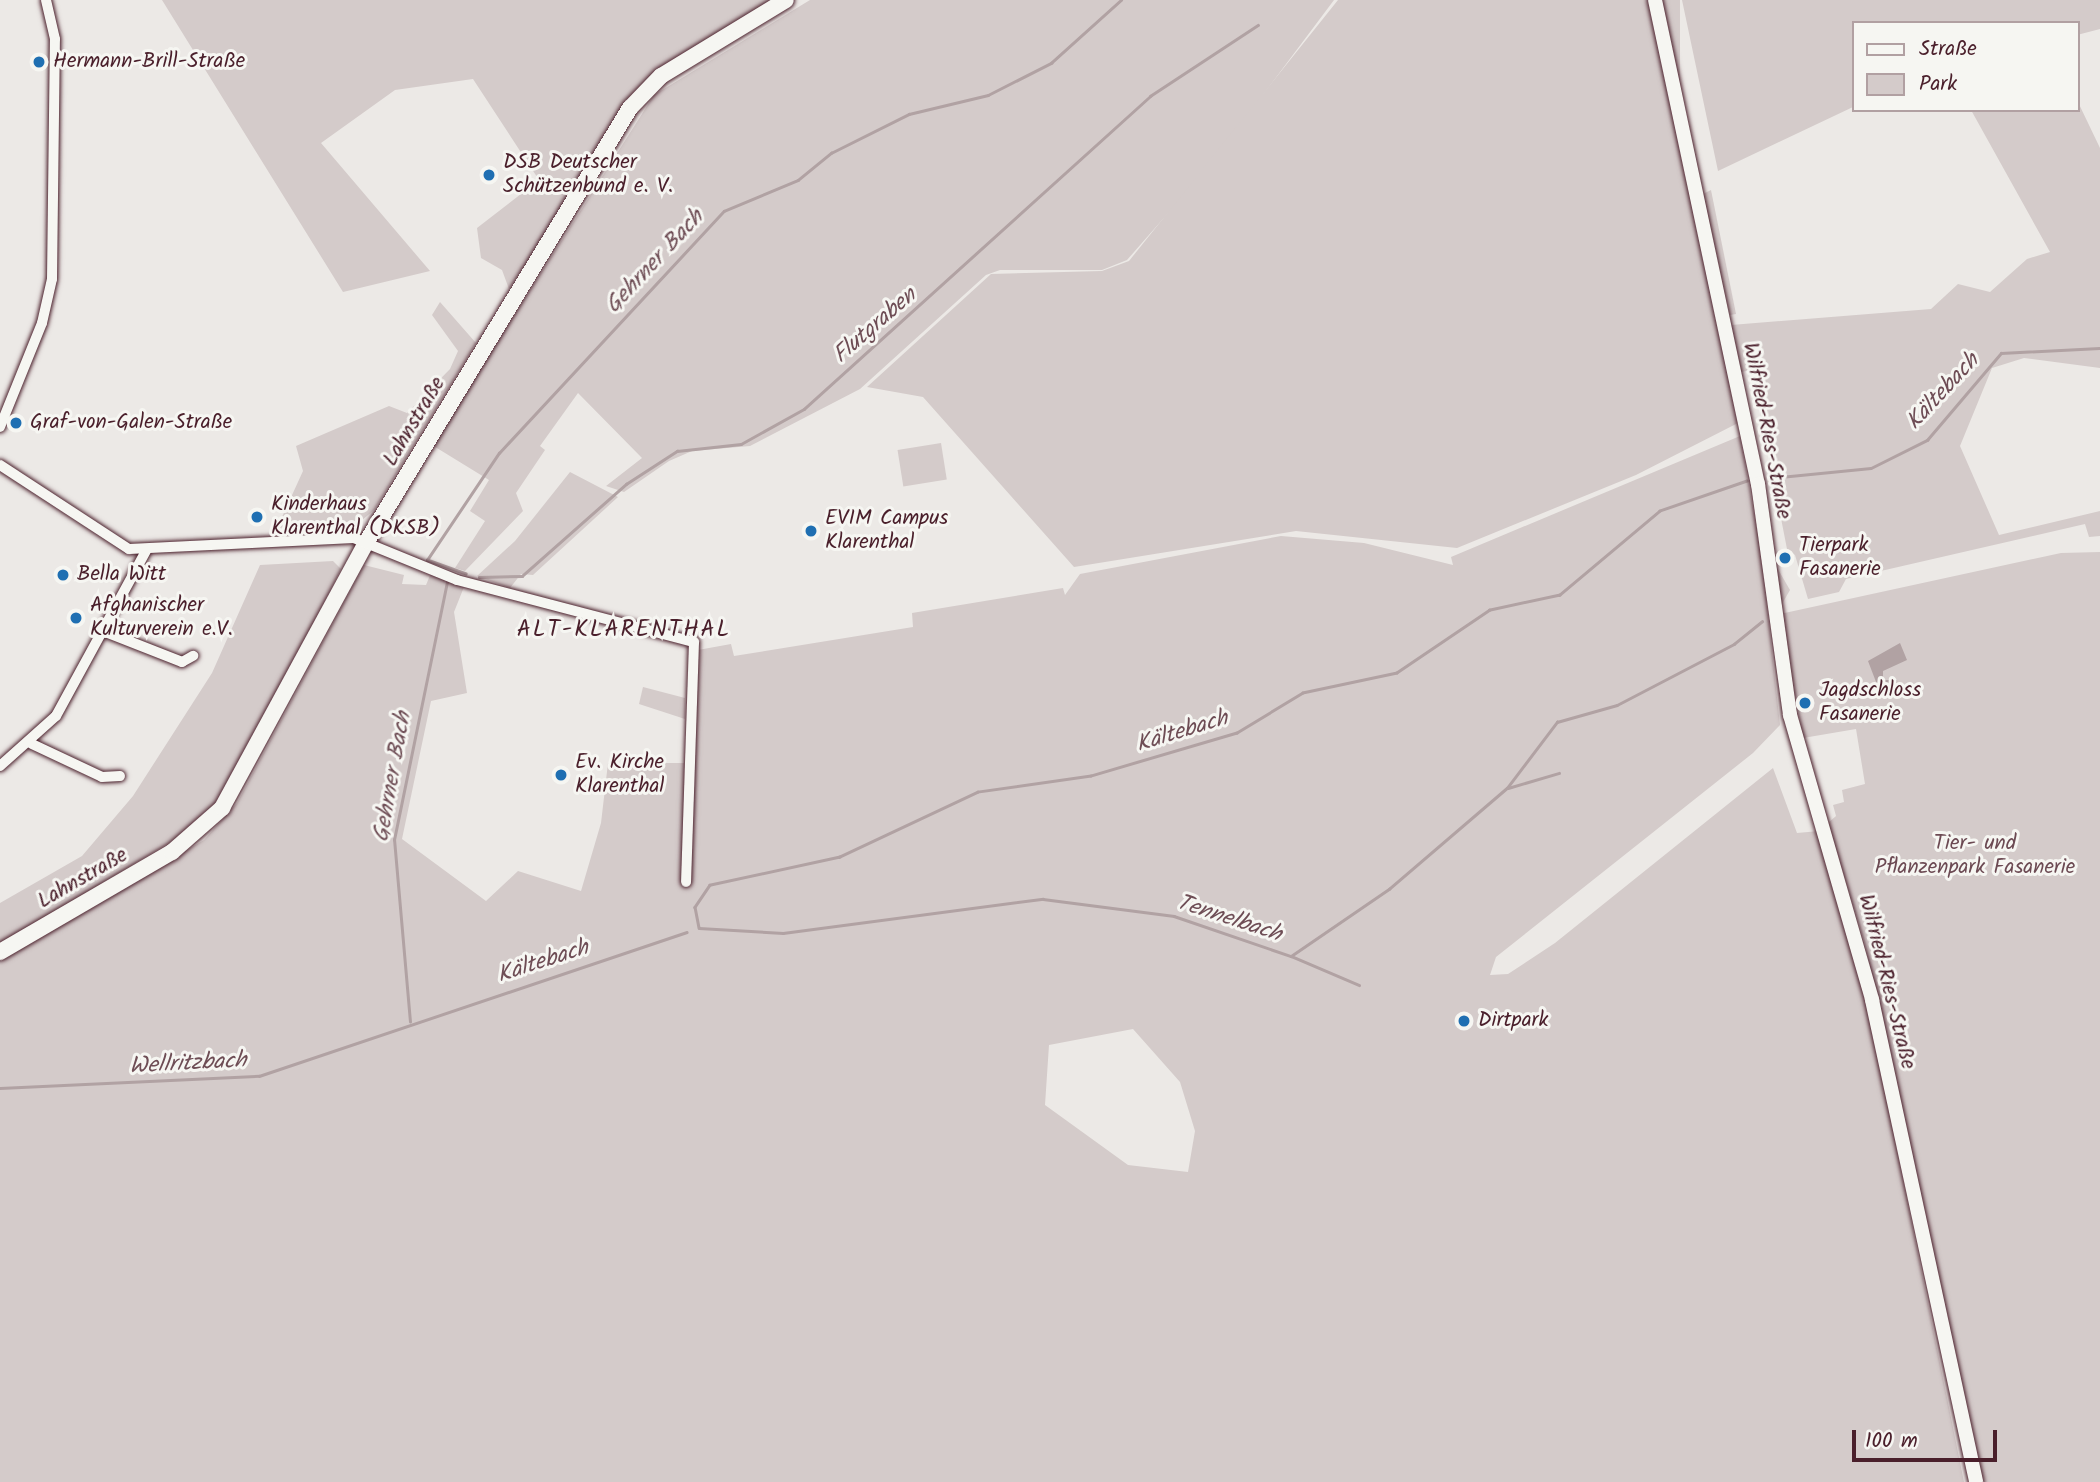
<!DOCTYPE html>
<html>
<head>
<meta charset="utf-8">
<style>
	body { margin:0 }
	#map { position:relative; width:2100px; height:1482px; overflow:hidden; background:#ece9e6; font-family:Kalam,sans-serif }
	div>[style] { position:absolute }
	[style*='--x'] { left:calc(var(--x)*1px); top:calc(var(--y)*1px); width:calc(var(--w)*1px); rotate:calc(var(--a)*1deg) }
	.green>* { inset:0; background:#d4cbca; transform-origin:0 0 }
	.water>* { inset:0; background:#b1a2a3 }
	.stream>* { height:2.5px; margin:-1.25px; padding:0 1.25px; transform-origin:1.25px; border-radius:1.25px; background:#b1a2a3 }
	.roads { filter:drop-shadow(0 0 2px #4a1f2b) drop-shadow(0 0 2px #4a1f2b) }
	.minor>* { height:10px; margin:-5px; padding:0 5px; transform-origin:5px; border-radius:5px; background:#f6f6f2 }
	.tertiary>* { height:14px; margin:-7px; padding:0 7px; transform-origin:7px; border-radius:7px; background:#f6f6f2 }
	.secondary>* { height:16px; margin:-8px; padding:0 8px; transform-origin:8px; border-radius:8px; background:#f6f6f2 }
	.dots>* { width:19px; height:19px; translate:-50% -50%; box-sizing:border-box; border:4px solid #f6f6f2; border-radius:50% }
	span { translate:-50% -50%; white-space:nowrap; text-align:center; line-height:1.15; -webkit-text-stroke:6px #f6f6f2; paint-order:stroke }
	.poi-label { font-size:21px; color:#4a1f2b }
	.left { translate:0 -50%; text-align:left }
	.street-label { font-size:21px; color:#4a1f2b }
	.park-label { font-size:21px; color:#6c4a53 }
	.water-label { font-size:23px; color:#6e4d55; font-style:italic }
	.neighbourhood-label { font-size:23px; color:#4a1f2b; letter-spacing:2px }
	.legend { position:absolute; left:1852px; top:21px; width:228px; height:91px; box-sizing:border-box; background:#f6f6f2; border:2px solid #b1a0a2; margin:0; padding:9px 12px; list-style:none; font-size:21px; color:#4a1f2b }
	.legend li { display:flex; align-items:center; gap:14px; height:35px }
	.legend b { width:35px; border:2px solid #b1a0a2 }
	.scale { position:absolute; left:1852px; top:1430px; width:145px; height:32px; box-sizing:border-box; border:4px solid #4a1f2b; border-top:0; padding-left:9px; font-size:21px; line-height:24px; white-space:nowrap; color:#4a1f2b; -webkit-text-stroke:5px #f6f6f2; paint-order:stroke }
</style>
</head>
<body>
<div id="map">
	<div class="green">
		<i style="clip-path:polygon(162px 0,774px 0,651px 76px,509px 289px,502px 270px,481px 258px,477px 228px,539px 180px,473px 79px,395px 90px,321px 143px,430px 271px,343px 292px)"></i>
		<i style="clip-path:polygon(810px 0,1334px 0,1212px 163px,1127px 260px,1102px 270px,1000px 270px,986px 275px,860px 389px,750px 446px,692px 451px,669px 461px,624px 492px,606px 486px,642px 458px,578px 393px,540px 446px,545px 450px,516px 493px,523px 511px,465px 571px,455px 568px,485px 521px,470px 511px,489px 480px,432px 445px,654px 95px)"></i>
		<i style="clip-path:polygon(1338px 0,1648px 0,1738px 423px,1636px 475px,1457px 548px,1296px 531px,1074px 567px,923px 397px,867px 387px,991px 274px,1102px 271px,1129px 261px)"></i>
		<i style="left:1661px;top:0;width:19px;height:186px"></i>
		<i style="clip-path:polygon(1682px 0,2100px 0,2100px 29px,2077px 35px,2077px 23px,1853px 23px,1853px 107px,1718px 171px)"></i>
		<i style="clip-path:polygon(2077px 100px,2100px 148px,2100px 368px,2024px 358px,1992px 368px,1960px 446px,1999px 535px,2100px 511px,2100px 536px,2089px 537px,2085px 524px,1846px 579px,1839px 592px,1808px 599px,1795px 555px,1787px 549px,1752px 370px,1741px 372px,1731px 325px,1931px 309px,1958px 284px,1990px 292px,2027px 259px,2050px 252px,1971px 110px,2077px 110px)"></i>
		<i style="clip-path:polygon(1711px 190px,1736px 314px,1730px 315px,1703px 194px)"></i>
		<i style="clip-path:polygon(440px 302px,476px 343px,374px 510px,361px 521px,277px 528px,303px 471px,296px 446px,389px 406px,407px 413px,450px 369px,458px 351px,432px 315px)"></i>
		<i style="clip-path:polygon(evenodd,1740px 436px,1761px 552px,1780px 725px,1753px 753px,1496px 957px,1490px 975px,1508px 974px,1555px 943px,1773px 768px,1797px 833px,1819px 831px,1859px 962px,1964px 1482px,0 1482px,0 961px,204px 840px,237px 803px,364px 565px,404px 575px,402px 584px,426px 585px,431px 573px,464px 587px,454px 612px,467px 693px,431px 701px,402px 839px,486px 901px,518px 871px,581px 891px,601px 823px,608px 763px,684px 763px,683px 883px,698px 650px,731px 644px,734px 656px,913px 627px,912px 613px,1063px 588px,1065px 595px,1080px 574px,1281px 536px,1364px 543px,1453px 565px,1451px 557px,1740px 436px,1133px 1029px,1180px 1082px,1195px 1131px,1188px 1172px,1128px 1165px,1045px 1105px,1049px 1045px,1133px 1029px)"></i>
		<i style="left:941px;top:443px;width:37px;height:44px;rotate:81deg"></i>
		<i style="clip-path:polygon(570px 472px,618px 497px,533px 575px,521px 574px,510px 588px,477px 576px,515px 541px)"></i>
		<i style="clip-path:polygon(2100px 552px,2100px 1482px,1982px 1482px,1865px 944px,1828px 823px,1836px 816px,1833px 805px,1844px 802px,1842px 790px,1865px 784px,1856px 729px,1803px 738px,1780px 614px,2061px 553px)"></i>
		<i style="clip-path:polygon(1772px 559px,1790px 590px,1782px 604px,1778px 604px)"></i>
		<i style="clip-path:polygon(333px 561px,341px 569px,249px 752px,214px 804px,177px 838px,0 944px,0 903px,82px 856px,133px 796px,212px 673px,260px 565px)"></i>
		<i style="clip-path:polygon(643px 687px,685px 698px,685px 719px,639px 704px)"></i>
	</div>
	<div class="water">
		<i style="clip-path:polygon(1900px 643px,1907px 660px,1883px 671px,1883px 680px,1897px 680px,1898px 689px,1881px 695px,1868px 661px)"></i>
	</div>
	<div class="stream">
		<i style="--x:1770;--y:478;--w:101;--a:-5.7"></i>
		<i style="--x:1871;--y:468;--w:63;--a:-26.6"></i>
		<i style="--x:1927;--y:440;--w:114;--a:-49.6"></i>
		<i style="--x:2001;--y:353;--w:99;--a:-2.9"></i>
		<i style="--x:1747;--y:481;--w:92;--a:161"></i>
		<i style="--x:1660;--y:511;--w:131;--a:140"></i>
		<i style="--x:1560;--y:595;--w:72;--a:167.9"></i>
		<i style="--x:1490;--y:610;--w:112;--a:145.9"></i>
		<i style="--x:1397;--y:673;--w:96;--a:168"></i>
		<i style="--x:1303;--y:693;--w:77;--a:148.8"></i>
		<i style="--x:1237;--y:733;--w:152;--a:163.6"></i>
		<i style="--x:1091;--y:776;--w:114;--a:171.9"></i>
		<i style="--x:978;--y:792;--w:153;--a:154.8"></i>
		<i style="--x:840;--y:857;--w:133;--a:167.8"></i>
		<i style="--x:710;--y:885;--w:27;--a:124"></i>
		<i style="--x:695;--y:907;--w:21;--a:79"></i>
		<i style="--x:699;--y:928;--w:84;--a:3.4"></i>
		<i style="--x:783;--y:933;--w:262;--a:-7.5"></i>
		<i style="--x:1043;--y:899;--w:132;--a:7.4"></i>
		<i style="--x:1174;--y:916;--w:124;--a:18.9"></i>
		<i style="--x:1291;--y:956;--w:119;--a:-34.4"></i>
		<i style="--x:1389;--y:889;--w:155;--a:-40.6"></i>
		<i style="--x:1507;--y:788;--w:83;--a:-52.9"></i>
		<i style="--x:1557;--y:722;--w:62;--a:-15.8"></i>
		<i style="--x:1617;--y:705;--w:132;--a:-27.5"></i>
		<i style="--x:1734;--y:644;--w:36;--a:-39"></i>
		<i style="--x:466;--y:574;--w:41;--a:-160.3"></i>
		<i style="--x:427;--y:560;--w:129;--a:-56.1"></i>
		<i style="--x:499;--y:453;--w:330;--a:-47.1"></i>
		<i style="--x:724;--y:211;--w:80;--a:-22.7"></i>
		<i style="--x:798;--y:180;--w:43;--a:-39.3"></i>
		<i style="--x:831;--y:153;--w:87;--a:-26.6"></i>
		<i style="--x:909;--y:114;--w:81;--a:-13.5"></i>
		<i style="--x:988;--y:95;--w:71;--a:-26.9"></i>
		<i style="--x:1051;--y:63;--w:94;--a:-42"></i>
		<i style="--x:479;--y:577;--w:43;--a:-1.3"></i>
		<i style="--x:522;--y:576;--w:139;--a:-41.5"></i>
		<i style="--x:626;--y:484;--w:61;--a:-32.9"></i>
		<i style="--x:677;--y:451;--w:64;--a:-6.2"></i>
		<i style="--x:741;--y:444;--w:72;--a:-29.1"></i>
		<i style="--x:804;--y:409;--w:467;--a:-42.1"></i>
		<i style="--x:1150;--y:96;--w:129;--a:-33.3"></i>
		<i style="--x:1508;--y:788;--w:53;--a:-16.4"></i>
		<i style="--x:1291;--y:956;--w:74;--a:23.1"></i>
		<i style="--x:410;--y:1022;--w:183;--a:-95"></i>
		<i style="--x:394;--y:840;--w:264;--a:-78.4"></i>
		<i style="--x:0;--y:1088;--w:259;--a:-2.7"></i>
		<i style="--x:259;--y:1076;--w:451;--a:-18.6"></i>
	</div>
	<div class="roads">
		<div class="minor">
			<i style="--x:0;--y:427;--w:112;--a:-68"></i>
			<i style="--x:42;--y:323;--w:45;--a:-77.2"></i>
			<i style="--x:52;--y:279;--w:240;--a:-89.3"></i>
			<i style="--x:55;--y:39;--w:40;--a:-103"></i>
			<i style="--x:0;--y:465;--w:154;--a:33.1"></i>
			<i style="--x:129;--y:549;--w:225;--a:-2.8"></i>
			<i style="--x:354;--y:538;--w:111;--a:22.2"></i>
			<i style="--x:457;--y:580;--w:245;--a:14.7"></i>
			<i style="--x:694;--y:642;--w:240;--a:91.9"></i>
			<i style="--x:103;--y:631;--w:85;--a:21.4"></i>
			<i style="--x:182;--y:662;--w:13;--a:-29"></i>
			<i style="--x:32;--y:744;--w:77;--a:25.2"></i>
			<i style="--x:102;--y:777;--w:18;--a:-3"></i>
			<i style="--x:0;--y:766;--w:75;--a:-41.8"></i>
			<i style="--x:56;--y:716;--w:188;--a:-61.4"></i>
		</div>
		<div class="tertiary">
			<i style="--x:1655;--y:0;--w:495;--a:78"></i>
			<i style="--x:1758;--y:484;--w:233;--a:82.1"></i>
			<i style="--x:1790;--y:715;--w:297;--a:73.9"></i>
			<i style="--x:1872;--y:1000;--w:493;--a:77.8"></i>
		</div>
		<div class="secondary">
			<i style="--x:0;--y:952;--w:199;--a:-30.2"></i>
			<i style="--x:172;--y:852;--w:67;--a:-41.3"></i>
			<i style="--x:222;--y:808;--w:304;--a:-61.5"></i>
			<i style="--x:367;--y:541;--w:507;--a:-58.73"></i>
			<i style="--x:630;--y:108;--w:45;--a:-45.9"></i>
			<i style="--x:661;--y:76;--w:146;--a:-31.3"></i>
		</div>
	</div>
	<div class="dots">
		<i style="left:39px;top:62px;background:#1f6fb2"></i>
		<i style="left:489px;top:175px;background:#1f6fb2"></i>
		<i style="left:16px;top:423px;background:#1f6fb2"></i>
		<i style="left:257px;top:517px;background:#1f6fb2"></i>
		<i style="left:811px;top:531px;background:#1f6fb2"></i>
		<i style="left:1785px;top:558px;background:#1f6fb2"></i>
		<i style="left:63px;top:575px;background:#1f6fb2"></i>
		<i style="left:76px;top:618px;background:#1f6fb2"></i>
		<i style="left:1805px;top:703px;background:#1f6fb2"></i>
		<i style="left:561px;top:775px;background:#1f6fb2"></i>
		<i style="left:1464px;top:1021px;background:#1f6fb2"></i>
	</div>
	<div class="poi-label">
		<span class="left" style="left:53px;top:62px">Hermann-Brill-Straße</span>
		<span class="left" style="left:503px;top:175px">DSB Deutscher<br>Schützenbund e. V.</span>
		<span class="left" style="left:30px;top:423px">Graf-von-Galen-Straße</span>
		<span class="left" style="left:271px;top:517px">Kinderhaus<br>Klarenthal (DKSB)</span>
		<span class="left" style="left:825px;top:531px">EVIM Campus<br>Klarenthal</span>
		<span class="left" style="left:1799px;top:558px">Tierpark<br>Fasanerie</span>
		<span class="left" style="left:77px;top:575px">Bella Witt</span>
		<span class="left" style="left:90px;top:618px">Afghanischer<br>Kulturverein e.V.</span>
		<span class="left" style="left:1819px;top:703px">Jagdschloss<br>Fasanerie</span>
		<span class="left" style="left:575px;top:775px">Ev. Kirche<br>Klarenthal</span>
		<span class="left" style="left:1478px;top:1021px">Dirtpark</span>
	</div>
	<div class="street-label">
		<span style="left:415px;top:422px;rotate:-59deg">Lahnstraße</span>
		<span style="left:1766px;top:431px;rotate:79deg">Wilfried-Ries-Straße</span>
		<span style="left:83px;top:879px;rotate:-30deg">Lahnstraße</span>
		<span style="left:1886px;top:982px;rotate:76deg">Wilfried-Ries-Straße</span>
	</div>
	<div class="park-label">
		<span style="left:1975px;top:856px">Tier- und<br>Pflanzenpark Fasanerie</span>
	</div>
	<div class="water-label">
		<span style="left:655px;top:262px;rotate:-47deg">Gehrner Bach</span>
		<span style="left:875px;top:326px;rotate:-41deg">Flutgraben</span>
		<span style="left:1943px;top:392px;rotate:-47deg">Kältebach</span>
		<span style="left:1182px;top:732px;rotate:-17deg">Kältebach</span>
		<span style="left:393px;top:777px;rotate:-80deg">Gehrner Bach</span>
		<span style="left:1229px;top:919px;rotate:18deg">Tennelbach</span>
		<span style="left:543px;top:962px;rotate:-18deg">Kältebach</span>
		<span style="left:188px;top:1064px;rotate:-3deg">Wellritzbach</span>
	</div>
	<div class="neighbourhood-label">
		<span style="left:624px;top:630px">ALT-KLARENTHAL</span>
	</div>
	<ul class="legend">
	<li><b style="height:9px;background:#f6f6f2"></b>Straße</li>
	<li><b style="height:19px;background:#d4cbca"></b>Park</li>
	</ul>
	<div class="scale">100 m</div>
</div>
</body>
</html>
